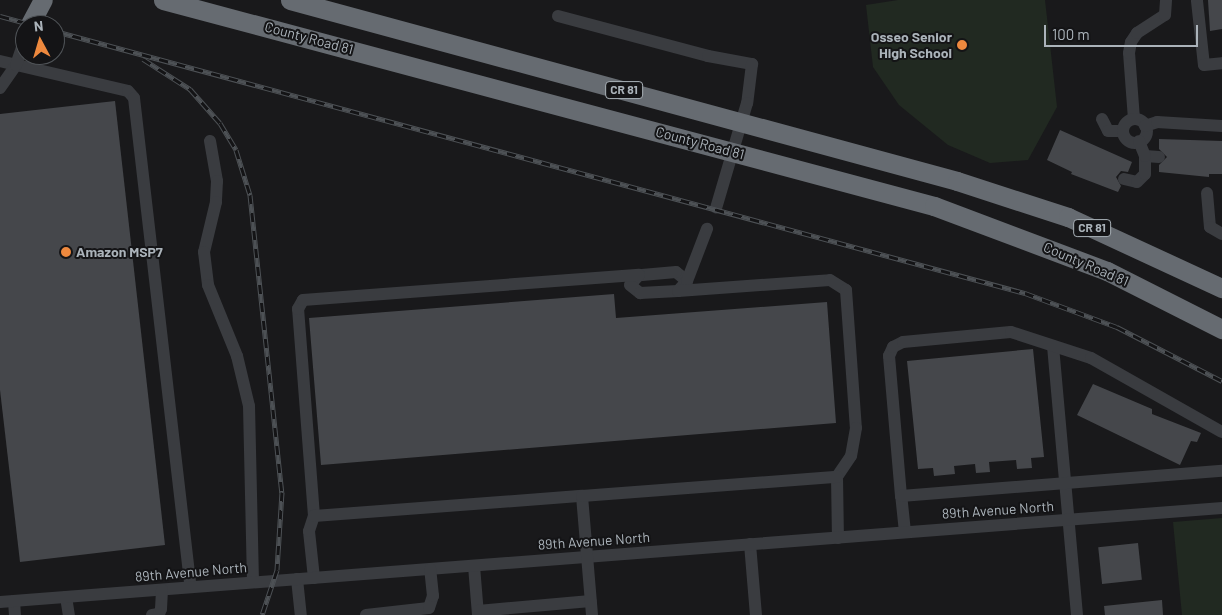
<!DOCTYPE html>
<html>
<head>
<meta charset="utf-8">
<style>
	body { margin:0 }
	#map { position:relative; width:1222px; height:615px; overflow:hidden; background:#19191b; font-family:Barlow,sans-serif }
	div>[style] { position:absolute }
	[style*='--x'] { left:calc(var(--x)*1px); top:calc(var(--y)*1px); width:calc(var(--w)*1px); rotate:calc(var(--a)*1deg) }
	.green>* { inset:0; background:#212921 }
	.building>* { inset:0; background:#45474b; transform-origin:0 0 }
	.minor>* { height:12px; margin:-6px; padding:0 6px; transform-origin:6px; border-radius:6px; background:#3a3c40 }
	.minor>.ring { margin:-6px; padding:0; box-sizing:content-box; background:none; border:12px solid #3a3c40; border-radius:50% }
	.highway>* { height:19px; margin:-9.5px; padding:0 9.5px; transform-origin:9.5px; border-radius:9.5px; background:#666b71 }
	.rail>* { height:5px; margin-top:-2.5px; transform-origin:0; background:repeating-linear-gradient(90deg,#141416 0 9px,#4d5155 0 18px); box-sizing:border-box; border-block:1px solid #4d5155 }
	.dots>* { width:14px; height:14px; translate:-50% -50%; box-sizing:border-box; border:2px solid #141416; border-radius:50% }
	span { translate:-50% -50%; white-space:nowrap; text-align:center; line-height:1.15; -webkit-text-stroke:4px #141416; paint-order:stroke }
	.shield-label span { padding:1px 4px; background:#141416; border:1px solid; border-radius:4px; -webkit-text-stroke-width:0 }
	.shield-label { font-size:12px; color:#abb3ba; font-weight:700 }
	.poi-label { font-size:14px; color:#abb3ba; font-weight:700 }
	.right { translate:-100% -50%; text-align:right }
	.left { translate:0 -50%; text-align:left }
	.street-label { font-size:14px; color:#abb3ba }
	.north { position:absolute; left:15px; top:15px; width:50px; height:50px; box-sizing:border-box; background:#141416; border:1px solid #505458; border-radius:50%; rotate:354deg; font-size:14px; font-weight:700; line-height:20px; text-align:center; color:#abb3ba }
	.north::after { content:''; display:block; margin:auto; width:18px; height:22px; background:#ee893e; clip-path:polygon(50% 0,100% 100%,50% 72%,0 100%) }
	.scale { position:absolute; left:1044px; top:25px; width:154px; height:22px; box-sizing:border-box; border:2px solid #abb3ba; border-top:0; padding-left:6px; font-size:15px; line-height:18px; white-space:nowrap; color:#abb3ba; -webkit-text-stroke:4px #141416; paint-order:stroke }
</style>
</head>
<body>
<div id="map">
	<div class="green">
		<i style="clip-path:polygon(898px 0,1045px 0,1057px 107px,1028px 160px,990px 163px,948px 145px,899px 105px,873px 67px,866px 5px)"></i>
		<i style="clip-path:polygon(1222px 518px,1222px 615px,1182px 615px,1173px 522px)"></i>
	</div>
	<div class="building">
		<i style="clip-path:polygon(1208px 0,1222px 0,1222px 29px,1210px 31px)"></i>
		<i style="clip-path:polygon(115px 101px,165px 545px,20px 562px,0 390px,0 114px)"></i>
		<i style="clip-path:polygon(1060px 130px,1132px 162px,1128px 172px,1121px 171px,1116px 177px,1121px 186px,1118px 192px,1071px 174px,1072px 172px,1047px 160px)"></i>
		<i style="clip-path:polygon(1159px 139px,1222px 141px,1222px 174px,1209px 174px,1209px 177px,1159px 172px,1159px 165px,1167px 157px,1159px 149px)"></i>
		<i style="clip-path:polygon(614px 294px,616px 318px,827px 302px,836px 423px,321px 465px,309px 318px)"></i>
		<i style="clip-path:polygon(1033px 349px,1044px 457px,1031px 458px,1032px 468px,1017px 469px,1016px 460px,989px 462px,990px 472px,976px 473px,975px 464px,954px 466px,955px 474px,934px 476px,933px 468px,918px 469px,907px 361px)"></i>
		<i style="clip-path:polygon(1093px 384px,1152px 409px,1152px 414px,1201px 433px,1197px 442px,1191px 441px,1180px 465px,1077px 415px)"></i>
		<i style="left:1138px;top:543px;width:37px;height:40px;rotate:84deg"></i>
		<i style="clip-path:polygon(1162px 600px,1163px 615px,1105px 615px,1104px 606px)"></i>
	</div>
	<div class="minor">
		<i style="--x:1197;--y:1;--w:64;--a:83.8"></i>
		<i style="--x:1204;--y:65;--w:18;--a:-6"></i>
		<i style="--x:558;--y:16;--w:155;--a:14.9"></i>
		<i style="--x:708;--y:56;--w:45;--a:10.3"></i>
		<i style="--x:752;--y:64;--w:39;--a:97"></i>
		<i style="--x:747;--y:103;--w:109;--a:106.4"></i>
		<i style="--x:0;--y:61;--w:131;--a:13.2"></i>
		<i style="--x:128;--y:91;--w:9;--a:49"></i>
		<i style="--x:134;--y:98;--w:492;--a:83.4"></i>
		<i style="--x:0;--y:88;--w:28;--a:-55"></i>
		<i style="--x:16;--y:65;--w:28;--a:-71"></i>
		<i style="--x:1102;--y:119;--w:13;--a:63"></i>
		<i style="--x:1108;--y:131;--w:15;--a:0"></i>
		<i style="--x:1134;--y:119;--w:66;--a:-94.3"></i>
		<i style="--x:1129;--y:53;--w:11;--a:-80"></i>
		<i style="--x:1131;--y:42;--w:11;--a:-56"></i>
		<i style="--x:1137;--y:33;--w:33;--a:-33"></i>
		<i style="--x:1165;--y:15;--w:15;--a:-86"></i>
		<i class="ring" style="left:1123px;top:119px;width:12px;height:12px"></i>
		<i style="--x:1145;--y:126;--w:13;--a:-18"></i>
		<i style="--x:1157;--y:122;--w:65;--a:3.5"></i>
		<i style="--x:210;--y:141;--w:41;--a:80.1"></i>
		<i style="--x:217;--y:181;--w:21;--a:93"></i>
		<i style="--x:216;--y:202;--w:51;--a:103.5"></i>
		<i style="--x:204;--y:252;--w:33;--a:83"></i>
		<i style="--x:208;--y:285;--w:77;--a:67.8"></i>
		<i style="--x:237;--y:356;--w:51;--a:76.5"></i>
		<i style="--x:249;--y:406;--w:176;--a:88.7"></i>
		<i style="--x:1145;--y:156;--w:14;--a:4"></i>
		<i style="--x:1124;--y:179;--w:13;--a:13"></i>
		<i style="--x:1137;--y:182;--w:11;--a:-45"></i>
		<i style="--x:1145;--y:174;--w:18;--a:-90"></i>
		<i style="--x:1145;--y:156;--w:16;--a:-112"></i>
		<i style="--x:1207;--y:193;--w:34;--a:85"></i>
		<i style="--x:1210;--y:227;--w:14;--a:30"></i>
		<i style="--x:687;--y:281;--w:14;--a:-141"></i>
		<i style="--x:676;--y:272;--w:37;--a:175"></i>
		<i style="--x:639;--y:275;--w:13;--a:132"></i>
		<i style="--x:630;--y:285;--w:13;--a:39"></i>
		<i style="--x:640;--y:293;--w:38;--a:-3"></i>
		<i style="--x:678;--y:291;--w:13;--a:-48"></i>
		<i style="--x:687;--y:281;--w:56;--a:-69"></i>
		<i style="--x:678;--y:291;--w:152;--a:-4.1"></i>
		<i style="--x:830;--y:280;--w:19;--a:32"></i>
		<i style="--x:846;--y:290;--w:138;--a:85.9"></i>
		<i style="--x:856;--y:428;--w:28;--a:100"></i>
		<i style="--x:851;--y:456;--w:25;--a:124"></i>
		<i style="--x:837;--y:477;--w:61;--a:89.1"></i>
		<i style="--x:1053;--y:346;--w:270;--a:84.9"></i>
		<i style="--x:901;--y:496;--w:141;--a:-94.9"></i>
		<i style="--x:889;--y:356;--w:10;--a:-66"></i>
		<i style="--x:893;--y:347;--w:11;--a:-27"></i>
		<i style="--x:903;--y:342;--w:108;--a:-5.3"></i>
		<i style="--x:1011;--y:332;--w:84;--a:18"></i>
		<i style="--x:1091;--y:358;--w:150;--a:29.5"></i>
		<i style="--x:314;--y:516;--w:208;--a:-94.4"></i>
		<i style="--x:298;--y:309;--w:10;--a:-61"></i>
		<i style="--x:303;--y:300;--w:337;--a:-4.3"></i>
		<i style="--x:905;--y:532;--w:36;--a:-96"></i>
		<i style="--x:901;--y:496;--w:322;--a:-4.5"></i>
		<i style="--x:750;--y:544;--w:71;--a:85.2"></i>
		<i style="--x:474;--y:566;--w:49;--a:85.3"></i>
		<i style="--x:314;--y:578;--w:47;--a:-96.1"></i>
		<i style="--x:309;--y:531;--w:16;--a:-72"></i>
		<i style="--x:314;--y:516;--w:269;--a:-4.3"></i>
		<i style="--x:297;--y:579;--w:36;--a:84"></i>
		<i style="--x:66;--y:597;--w:18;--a:81"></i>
		<i style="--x:14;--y:601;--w:14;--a:86"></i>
		<i style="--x:0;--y:602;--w:1226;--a:-4.4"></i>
		<i style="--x:478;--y:611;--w:113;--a:-5.1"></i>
		<i style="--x:152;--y:615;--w:7;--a:-8"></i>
		<i style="--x:159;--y:614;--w:5;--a:-68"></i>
		<i style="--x:161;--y:609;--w:19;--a:-87"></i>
		<i style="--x:366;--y:615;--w:63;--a:-6.3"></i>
		<i style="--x:429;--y:608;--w:13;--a:-72"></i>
		<i style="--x:433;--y:596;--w:27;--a:-96"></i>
		<i style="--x:592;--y:615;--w:119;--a:-94.8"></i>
		<i style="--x:582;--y:496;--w:256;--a:-4.3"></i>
	</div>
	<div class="highway">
		<i style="--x:163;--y:0;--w:798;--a:14.96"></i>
		<i style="--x:934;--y:206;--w:185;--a:20.6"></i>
		<i style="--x:1107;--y:271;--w:129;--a:26.8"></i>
		<i style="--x:290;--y:0;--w:691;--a:15.18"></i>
		<i style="--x:957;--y:181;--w:117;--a:18"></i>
		<i style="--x:1068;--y:217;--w:170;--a:24.8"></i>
		<i style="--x:30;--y:24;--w:27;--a:-62"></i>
	</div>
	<div class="rail">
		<i style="--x:0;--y:16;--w:35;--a:15"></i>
		<i style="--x:55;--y:31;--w:1005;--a:15.12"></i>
		<i style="--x:1025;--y:293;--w:98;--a:20.3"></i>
		<i style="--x:1117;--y:327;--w:118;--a:27.2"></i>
		<i style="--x:143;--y:59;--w:56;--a:32.6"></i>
		<i style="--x:190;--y:89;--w:45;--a:48.6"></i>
		<i style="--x:220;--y:123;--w:31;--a:59"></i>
		<i style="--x:236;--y:150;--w:47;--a:72.7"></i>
		<i style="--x:250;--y:195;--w:299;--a:83.9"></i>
		<i style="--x:282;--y:492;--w:78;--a:93.7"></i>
		<i style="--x:277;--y:570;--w:47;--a:108.4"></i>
	</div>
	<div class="dots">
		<i style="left:962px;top:45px;background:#ee893e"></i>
		<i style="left:66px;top:252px;background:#ee893e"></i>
	</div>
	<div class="shield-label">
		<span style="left:624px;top:90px">CR 81</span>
		<span style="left:1092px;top:228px">CR 81</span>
	</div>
	<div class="poi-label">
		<span class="right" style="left:952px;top:45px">Osseo Senior<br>High School</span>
		<span class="left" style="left:76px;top:252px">Amazon MSP7</span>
	</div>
	<div class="street-label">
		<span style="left:309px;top:38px;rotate:15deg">County Road 81</span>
		<span style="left:700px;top:143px;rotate:15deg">County Road 81</span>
		<span style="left:1086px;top:264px;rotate:23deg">County Road 81</span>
		<span style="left:998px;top:510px;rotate:-4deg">89th Avenue North</span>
		<span style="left:594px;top:541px;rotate:-4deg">89th Avenue North</span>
		<span style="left:191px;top:572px;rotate:-5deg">89th Avenue North</span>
	</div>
	<div class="north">N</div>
	<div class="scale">100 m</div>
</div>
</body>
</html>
